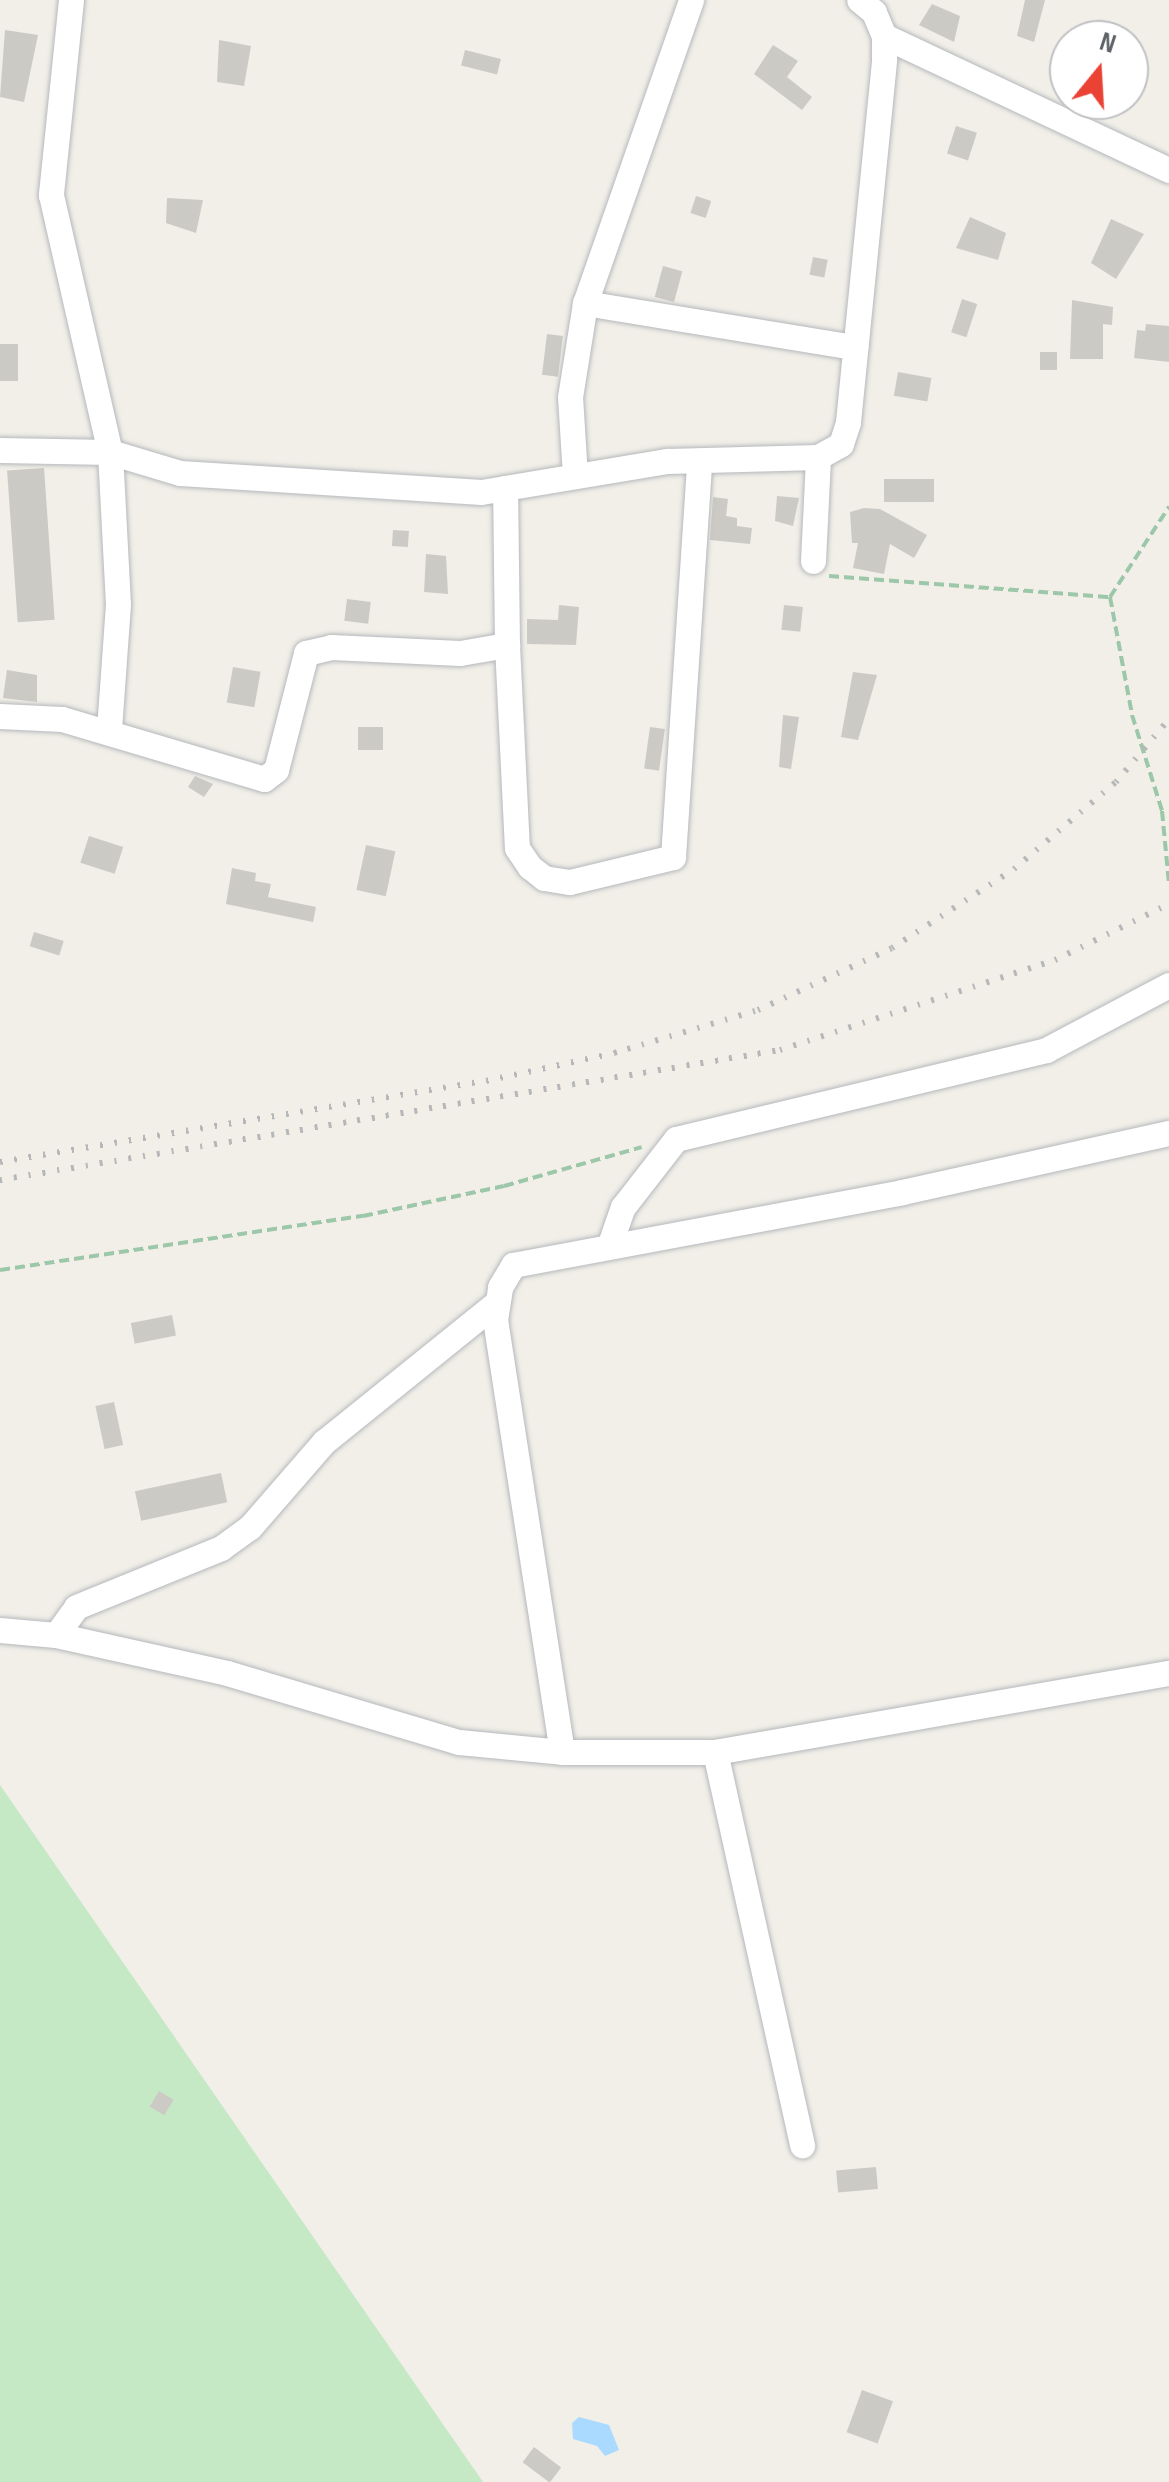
<!DOCTYPE html>
<html>
<head>
<meta charset="utf-8">
<style>
	body { margin:0 }
	#map { position:relative; width:1169px; height:2482px; overflow:hidden; background:#f1efe8; font-family:"Sofia Sans Condensed",sans-serif }
	div>[style] { position:absolute }
	[style*='--x'] { left:calc(var(--x)*1px); top:calc(var(--y)*1px); width:calc(var(--w)*1px); rotate:calc(var(--a)*1deg) }
	.green>* { inset:0; background:#c5e8c5 }
	.water>* { inset:0; background:#aadaff }
	.building>* { inset:0; background:#cccac5; transform-origin:0 0 }
	.path>* { height:4px; margin-top:-2px; transform-origin:0; background:repeating-linear-gradient(90deg,#9cc7a9 0 10px,transparent 0 15px) }
	.roads { filter:drop-shadow(0 0 2px #b5b8bc) drop-shadow(0 0 2px #b5b8bc) }
	.street>* { height:25px; margin:-12.5px; padding:0 12.5px; transform-origin:12.5px; border-radius:12.5px; background:#fff }
	.rail>* { height:6px; margin-top:-3px; transform-origin:0; background:repeating-linear-gradient(90deg,#b6b7b8 0 2.5px,transparent 0 14.5px) }
	span { translate:-50% -50%; white-space:nowrap; text-align:center; line-height:1.15; -webkit-text-stroke:8px #fff; paint-order:stroke }
	.north { position:absolute; left:1049px; top:20px; width:100px; height:100px; box-sizing:border-box; background:#fff; border:2px solid #bfc1c3; border-radius:50%; rotate:18deg; font-size:28px; font-weight:700; line-height:40px; text-align:center; color:#5f6368 }
	.north::after { content:''; display:block; margin:auto; width:35px; height:45px; background:#ea4335; clip-path:polygon(50% 0,100% 100%,50% 72%,0 100%) }
</style>
</head>
<body>
<div id="map">
	<div class="green">
		<i style="clip-path:polygon(0 1785px,483px 2482px,0 2482px)"></i>
	</div>
	<div class="water">
		<i style="clip-path:polygon(579px 2417px,609px 2425px,619px 2450px,605px 2456px,597px 2446px,573px 2439px,572px 2423px)"></i>
	</div>
	<div class="building">
		<i style="clip-path:polygon(1025px 0,1045px 0,1034px 42px,1017px 36px)"></i>
		<i style="clip-path:polygon(932px 4px,960px 16px,954px 42px,919px 25px)"></i>
		<i style="clip-path:polygon(5px 30px,38px 35px,24px 102px,0 97px)"></i>
		<i style="clip-path:polygon(219px 40px,251px 46px,244px 86px,217px 82px)"></i>
		<i style="clip-path:polygon(773px 45px,798px 61px,787px 77px,812px 97px,802px 110px,754px 74px)"></i>
		<i style="left:465px;top:50px;width:37px;height:16px;rotate:14deg"></i>
		<i style="left:956px;top:126px;width:22px;height:29px;rotate:18deg"></i>
		<i style="left:696px;top:196px;width:16px;height:18px;rotate:18deg"></i>
		<i style="clip-path:polygon(167px 198px,203px 200px,196px 233px,166px 223px)"></i>
		<i style="clip-path:polygon(970px 217px,1006px 233px,998px 260px,956px 248px)"></i>
		<i style="clip-path:polygon(1111px 219px,1144px 234px,1116px 279px,1091px 263px)"></i>
		<i style="left:813px;top:257px;width:15px;height:18px;rotate:11deg"></i>
		<i style="left:663px;top:266px;width:20px;height:32px;rotate:15deg"></i>
		<i style="left:962px;top:299px;width:16px;height:35px;rotate:18deg"></i>
		<i style="clip-path:polygon(1072px 300px,1113px 307px,1112px 325px,1103px 324px,1103px 359px,1070px 359px)"></i>
		<i style="clip-path:polygon(1146px 324px,1169px 326px,1169px 362px,1134px 358px,1137px 330px,1145px 331px)"></i>
		<i style="left:547px;top:334px;width:16px;height:41px;rotate:7deg"></i>
		<i style="left:0;top:344px;width:18px;height:37px"></i>
		<i style="left:1040px;top:352px;width:17px;height:18px"></i>
		<i style="left:898px;top:372px;width:34px;height:24px;rotate:10deg"></i>
		<i style="left:44px;top:468px;width:152px;height:37px;rotate:86deg"></i>
		<i style="left:884px;top:479px;width:50px;height:23px"></i>
		<i style="clip-path:polygon(777px 496px,799px 498px,793px 526px,775px 521px)"></i>
		<i style="clip-path:polygon(713px 497px,728px 499px,726px 516px,737px 518px,737px 526px,752px 528px,750px 544px,710px 540px)"></i>
		<i style="clip-path:polygon(864px 508px,880px 509px,927px 535px,914px 558px,890px 544px,884px 574px,853px 568px,858px 543px,852px 543px,850px 512px)"></i>
		<i style="left:393px;top:530px;width:16px;height:16px;rotate:4deg"></i>
		<i style="clip-path:polygon(426px 554px,446px 556px,448px 594px,424px 592px)"></i>
		<i style="left:347px;top:599px;width:24px;height:22px;rotate:7deg"></i>
		<i style="clip-path:polygon(559px 605px,579px 607px,576px 645px,527px 644px,527px 619px,558px 620px)"></i>
		<i style="left:784px;top:605px;width:19px;height:25px;rotate:6deg"></i>
		<i style="left:233px;top:667px;width:28px;height:36px;rotate:10deg"></i>
		<i style="clip-path:polygon(7px 670px,37px 675px,37px 702px,3px 698px)"></i>
		<i style="clip-path:polygon(853px 672px,877px 675px,858px 740px,841px 737px)"></i>
		<i style="clip-path:polygon(783px 715px,799px 717px,791px 769px,779px 767px)"></i>
		<i style="left:358px;top:727px;width:25px;height:23px"></i>
		<i style="left:650px;top:727px;width:15px;height:42px;rotate:8deg"></i>
		<i style="clip-path:polygon(195px 776px,213px 784px,204px 797px,188px 787px)"></i>
		<i style="left:89px;top:836px;width:36px;height:28px;rotate:18deg"></i>
		<i style="left:366px;top:845px;width:30px;height:46px;rotate:12deg"></i>
		<i style="clip-path:polygon(232px 868px,256px 873px,255px 881px,271px 884px,268px 897px,316px 907px,313px 922px,226px 904px)"></i>
		<i style="left:34px;top:932px;width:31px;height:15px;rotate:17deg"></i>
		<i style="left:172px;top:1315px;width:21px;height:42px;rotate:79deg"></i>
		<i style="left:114px;top:1402px;width:44px;height:19px;rotate:78deg"></i>
		<i style="left:221px;top:1473px;width:30px;height:88px;rotate:78deg"></i>
		<i style="left:159px;top:2091px;width:17px;height:18px;rotate:31deg"></i>
		<i style="left:876px;top:2167px;width:22px;height:40px;rotate:85deg"></i>
		<i style="left:862px;top:2390px;width:33px;height:45px;rotate:20deg"></i>
		<i style="left:534px;top:2447px;width:34px;height:19px;rotate:37deg"></i>
	</div>
	<div class="path">
		<i style="--x:829;--y:576;--w:282;--a:4.3"></i>
		<i style="--x:1110;--y:597;--w:108;--a:-56.8"></i>
		<i style="--x:1110;--y:597;--w:120;--a:79.4"></i>
		<i style="--x:1132;--y:715;--w:101;--a:72.6"></i>
		<i style="--x:1162;--y:811;--w:73;--a:84.5"></i>
		<i style="--x:0;--y:1270;--w:367;--a:-8.5"></i>
		<i style="--x:363;--y:1216;--w:144;--a:-12"></i>
		<i style="--x:504;--y:1186;--w:143;--a:-15.8"></i>
	</div>
	<div class="roads">
		<div class="street">
			<i style="--x:71;--y:0;--w:196;--a:95.9"></i>
			<i style="--x:51;--y:195;--w:264;--a:77.1"></i>
			<i style="--x:110;--y:452;--w:152;--a:87"></i>
			<i style="--x:118;--y:604;--w:126;--a:94.1"></i>
			<i style="--x:884;--y:36;--w:315;--a:25.2"></i>
			<i style="--x:585;--y:303;--w:274;--a:9.3"></i>
			<i style="--x:0;--y:450;--w:110;--a:1"></i>
			<i style="--x:110;--y:452;--w:73;--a:16.7"></i>
			<i style="--x:180;--y:473;--w:302;--a:3.6"></i>
			<i style="--x:481;--y:492;--w:189;--a:-9.5"></i>
			<i style="--x:667;--y:461;--w:151;--a:-1.5"></i>
			<i style="--x:818;--y:457;--w:26;--a:-29"></i>
			<i style="--x:841;--y:444;--w:23;--a:-72"></i>
			<i style="--x:848;--y:422;--w:365;--a:-84.3"></i>
			<i style="--x:884;--y:59;--w:23;--a:-90"></i>
			<i style="--x:884;--y:36;--w:26;--a:-113"></i>
			<i style="--x:874;--y:12;--w:19;--a:-141"></i>
			<i style="--x:575;--y:476;--w:79;--a:-93.6"></i>
			<i style="--x:570;--y:397;--w:95;--a:-80.9"></i>
			<i style="--x:585;--y:303;--w:321;--a:-70.7"></i>
			<i style="--x:813;--y:561;--w:104;--a:-87.2"></i>
			<i style="--x:507;--y:645;--w:203;--a:87.2"></i>
			<i style="--x:517;--y:848;--w:23;--a:56"></i>
			<i style="--x:530;--y:867;--w:18;--a:38"></i>
			<i style="--x:544;--y:878;--w:26;--a:9"></i>
			<i style="--x:570;--y:882;--w:106;--a:-13.6"></i>
			<i style="--x:673;--y:857;--w:397;--a:-86.2"></i>
			<i style="--x:0;--y:716;--w:62;--a:2.8"></i>
			<i style="--x:62;--y:719;--w:211;--a:16.5"></i>
			<i style="--x:264;--y:779;--w:15;--a:-37"></i>
			<i style="--x:276;--y:770;--w:121;--a:-75.6"></i>
			<i style="--x:306;--y:653;--w:26;--a:-13"></i>
			<i style="--x:331;--y:647;--w:129;--a:2.7"></i>
			<i style="--x:460;--y:653;--w:48;--a:-9.7"></i>
			<i style="--x:507;--y:645;--w:157;--a:-90.7"></i>
			<i style="--x:611;--y:1241;--w:36;--a:-71"></i>
			<i style="--x:623;--y:1207;--w:86;--a:-52.1"></i>
			<i style="--x:676;--y:1139;--w:381;--a:-13.5"></i>
			<i style="--x:1046;--y:1050;--w:139;--a:-27.9"></i>
			<i style="--x:0;--y:1630;--w:56;--a:5.1"></i>
			<i style="--x:56;--y:1635;--w:175;--a:12.5"></i>
			<i style="--x:227;--y:1673;--w:242;--a:16.6"></i>
			<i style="--x:459;--y:1742;--w:103;--a:5.5"></i>
			<i style="--x:562;--y:1752;--w:153;--a:0"></i>
			<i style="--x:715;--y:1752;--w:461;--a:-9.9"></i>
			<i style="--x:56;--y:1635;--w:34;--a:-54"></i>
			<i style="--x:76;--y:1607;--w:157;--a:-22.1"></i>
			<i style="--x:221;--y:1548;--w:36;--a:-36"></i>
			<i style="--x:250;--y:1527;--w:113;--a:-49"></i>
			<i style="--x:324;--y:1442;--w:221;--a:-38.9"></i>
			<i style="--x:562;--y:1752;--w:437;--a:-98.8"></i>
			<i style="--x:495;--y:1320;--w:33;--a:-81"></i>
			<i style="--x:500;--y:1287;--w:26;--a:-59"></i>
			<i style="--x:513;--y:1265;--w:396;--a:-10.6"></i>
			<i style="--x:902;--y:1192;--w:273;--a:-12.5"></i>
			<i style="--x:715;--y:1752;--w:403;--a:77.5"></i>
		</div>
	</div>
	<div class="rail">
		<i style="--x:0;--y:1162;--w:493;--a:-9.5"></i>
		<i style="--x:486;--y:1081;--w:131;--a:-12.3"></i>
		<i style="--x:614;--y:1053;--w:150;--a:-16.6"></i>
		<i style="--x:758;--y:1010;--w:148;--a:-24.8"></i>
		<i style="--x:892;--y:948;--w:145;--a:-32.9"></i>
		<i style="--x:1014;--y:869;--w:134;--a:-40.5"></i>
		<i style="--x:1116;--y:782;--w:82;--a:-49.9"></i>
		<i style="--x:0;--y:1180;--w:791;--a:-9.46"></i>
		<i style="--x:780;--y:1050;--w:289;--a:-18.1"></i>
		<i style="--x:1055;--y:960;--w:127;--a:-26.2"></i>
	</div>
	<div class="north">N</div>
</div>
</body>
</html>
